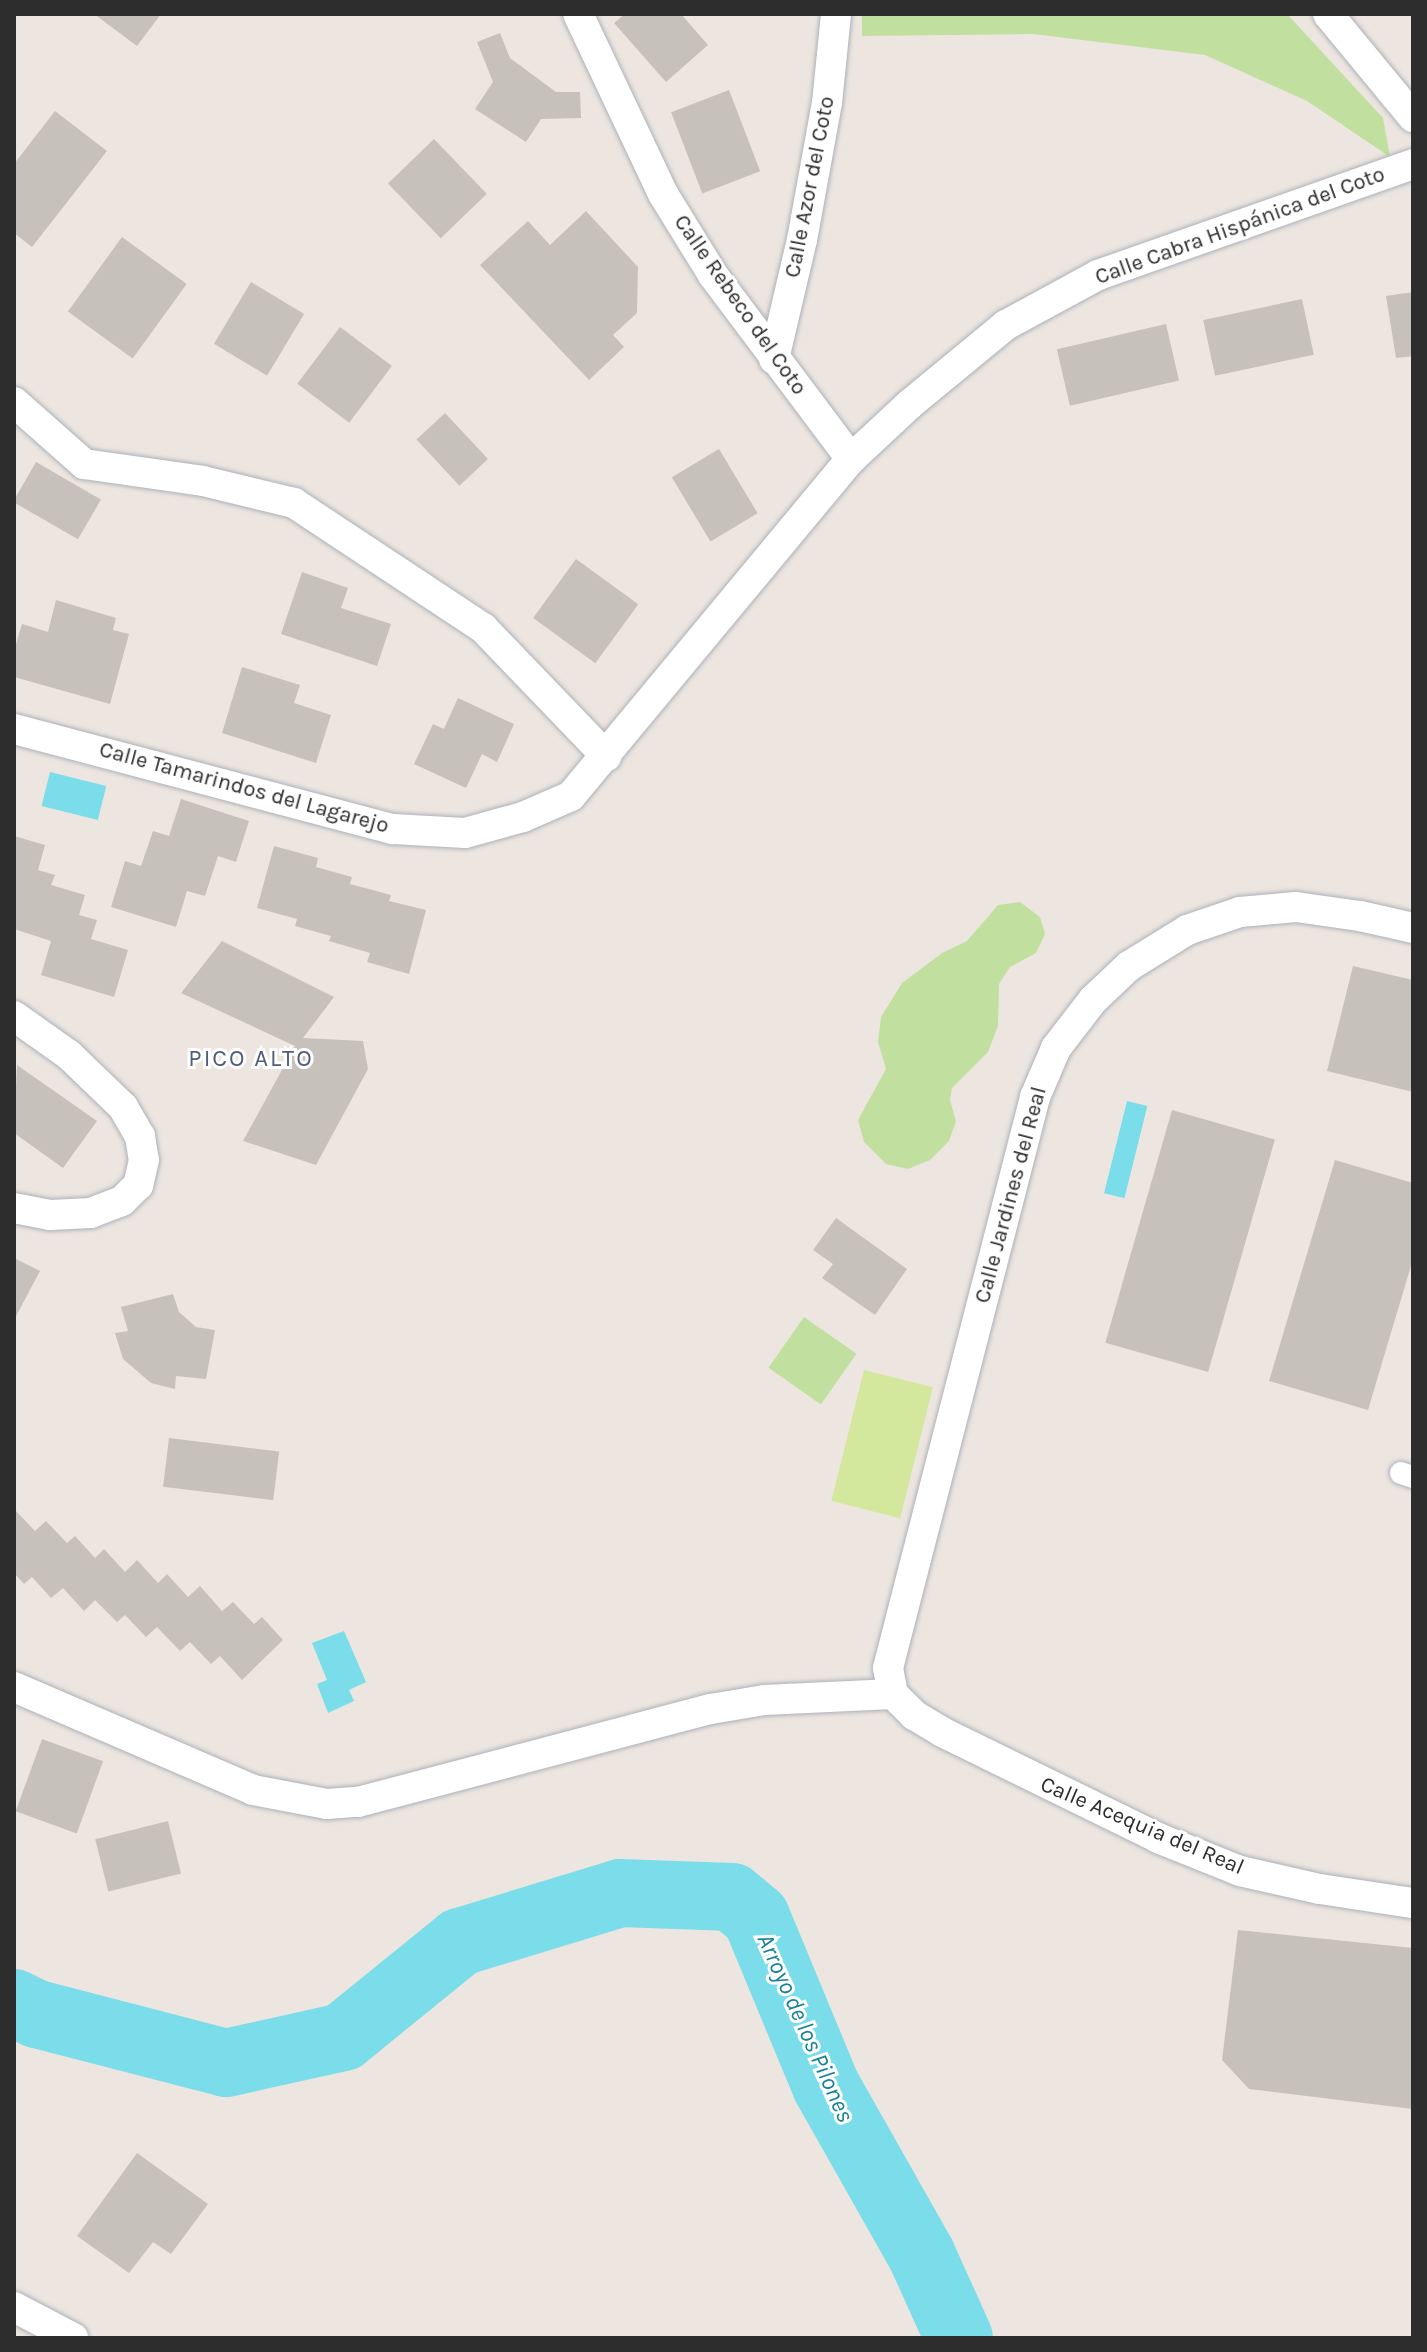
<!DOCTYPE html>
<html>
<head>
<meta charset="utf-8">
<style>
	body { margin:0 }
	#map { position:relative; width:1427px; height:2352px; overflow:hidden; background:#ede6e0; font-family:Karla,sans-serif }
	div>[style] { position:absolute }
	.green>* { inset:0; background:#c1e0a0; transform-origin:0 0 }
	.pitch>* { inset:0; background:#d3e79d; transform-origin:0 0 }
	.water>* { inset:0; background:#7adde9; transform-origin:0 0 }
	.river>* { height:68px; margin:-34px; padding:0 34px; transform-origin:34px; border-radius:34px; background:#7adde9 }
	.building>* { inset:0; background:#c6c1bb; transform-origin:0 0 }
	.roads { filter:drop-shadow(0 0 2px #adb1b8) drop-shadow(0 0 2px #adb1b8) }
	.pedestrian>* { height:22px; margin:-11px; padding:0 11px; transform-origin:11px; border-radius:11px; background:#fff }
	.minor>* { height:30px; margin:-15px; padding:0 15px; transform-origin:15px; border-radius:15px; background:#fff }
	span { translate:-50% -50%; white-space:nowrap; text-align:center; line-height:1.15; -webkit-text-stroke:6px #fff; paint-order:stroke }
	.street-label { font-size:22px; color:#2d2d2d }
	.neighbourhood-label { font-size:24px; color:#4f5e7c; letter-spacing:2px }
	.water-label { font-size:24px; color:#158199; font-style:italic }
	.frame { position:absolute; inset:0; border:16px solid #2d2d2d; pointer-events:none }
</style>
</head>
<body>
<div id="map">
	<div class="green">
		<i style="clip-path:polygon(862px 14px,1287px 14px,1383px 118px,1390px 157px,1307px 101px,1205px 55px,1033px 34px,862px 36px)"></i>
		<i style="clip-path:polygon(1020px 902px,1040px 917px,1045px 934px,1036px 953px,1010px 967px,999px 984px,998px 1026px,988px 1052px,952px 1088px,950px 1100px,956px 1121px,949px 1141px,930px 1160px,908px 1169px,886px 1164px,864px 1142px,858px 1120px,886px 1069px,878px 1042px,881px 1017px,902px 983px,942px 953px,967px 941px,998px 905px)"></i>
		<i style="left:804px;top:1317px;width:64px;height:62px;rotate:35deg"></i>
	</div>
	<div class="pitch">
		<i style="left:864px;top:1370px;width:71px;height:135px;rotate:14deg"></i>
	</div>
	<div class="water">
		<i style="left:50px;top:772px;width:58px;height:35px;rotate:14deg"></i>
		<i style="left:1127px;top:1101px;width:21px;height:95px;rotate:14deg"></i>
		<i style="clip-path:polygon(344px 1631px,366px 1682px,349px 1690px,354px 1701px,328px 1713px,317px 1684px,327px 1680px,312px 1643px)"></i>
	</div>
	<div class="river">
		<i style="left:14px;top:2003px;width:25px;rotate:26deg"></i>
		<i style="left:37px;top:2014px;width:195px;rotate:14.5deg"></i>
		<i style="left:226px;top:2063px;width:120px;rotate:-12.5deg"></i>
		<i style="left:343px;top:2037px;width:151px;rotate:-39.1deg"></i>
		<i style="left:460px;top:1942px;width:167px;rotate:-17deg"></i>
		<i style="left:620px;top:1893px;width:112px;rotate:2deg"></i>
		<i style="left:732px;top:1897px;width:31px;rotate:40deg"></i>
		<i style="left:756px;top:1917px;width:183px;rotate:67.5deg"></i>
		<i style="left:826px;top:2086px;width:195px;rotate:60.5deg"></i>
		<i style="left:922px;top:2256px;width:90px;rotate:65.7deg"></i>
	</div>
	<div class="building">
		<i style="clip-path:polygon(94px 14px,161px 14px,137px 46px)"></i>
		<i style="clip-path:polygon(625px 14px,681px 14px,708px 45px,666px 82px,614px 23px)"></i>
		<i style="clip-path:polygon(500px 33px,510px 58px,556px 92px,580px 92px,581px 118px,541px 119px,526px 142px,475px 109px,493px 82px,477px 42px)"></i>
		<i style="left:729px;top:90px;width:87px;height:62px;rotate:69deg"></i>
		<i style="clip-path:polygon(55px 111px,107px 151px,32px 247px,14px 233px,14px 164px)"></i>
		<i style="left:434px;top:139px;width:76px;height:64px;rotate:46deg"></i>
		<i style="clip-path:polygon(586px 211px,638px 267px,637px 313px,613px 335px,624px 347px,589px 380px,480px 265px,528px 221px,550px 245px)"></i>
		<i style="left:122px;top:237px;width:80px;height:92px;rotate:36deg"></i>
		<i style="left:251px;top:282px;width:62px;height:72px;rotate:31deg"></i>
		<i style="clip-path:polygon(1413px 292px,1413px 356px,1396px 358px,1386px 296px)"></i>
		<i style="left:1302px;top:299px;width:57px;height:101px;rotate:78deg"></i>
		<i style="left:1166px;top:324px;width:58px;height:112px;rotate:77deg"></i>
		<i style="left:340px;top:327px;width:65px;height:71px;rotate:37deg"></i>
		<i style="left:445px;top:413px;width:63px;height:39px;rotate:47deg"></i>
		<i style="left:719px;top:449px;width:75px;height:55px;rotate:59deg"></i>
		<i style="left:36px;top:462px;width:75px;height:46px;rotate:30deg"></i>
		<i style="left:576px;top:559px;width:77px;height:73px;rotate:36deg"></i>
		<i style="clip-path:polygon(302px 572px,348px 588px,341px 608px,391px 624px,377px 666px,281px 634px)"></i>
		<i style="clip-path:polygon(56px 600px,116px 618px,113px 630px,129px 634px,110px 704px,14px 677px,14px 651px,22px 624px,48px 632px)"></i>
		<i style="clip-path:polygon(242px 667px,300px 685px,294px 703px,331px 715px,316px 763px,222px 733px)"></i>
		<i style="clip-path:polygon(458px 698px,514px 724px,497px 762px,482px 754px,466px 788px,414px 764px,433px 724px,444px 729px)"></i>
		<i style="clip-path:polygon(181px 799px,249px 821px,236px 862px,218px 856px,205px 896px,187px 891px,176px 927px,111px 907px,125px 861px,141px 866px,153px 831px,169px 836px)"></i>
		<i style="clip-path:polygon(14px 836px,45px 845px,38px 870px,55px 875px,51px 885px,85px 895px,79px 915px,97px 920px,91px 939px,128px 950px,114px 997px,41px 975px,51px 941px,14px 929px)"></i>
		<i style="clip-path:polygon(274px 846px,318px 858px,316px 867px,352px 877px,350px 884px,391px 895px,389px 901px,426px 910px,409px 974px,367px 962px,370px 953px,329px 941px,331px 936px,295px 926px,297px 919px,257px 908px)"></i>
		<i style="clip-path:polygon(222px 941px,334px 997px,303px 1038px,363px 1041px,368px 1069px,316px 1165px,243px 1141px,295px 1046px,181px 993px)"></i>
		<i style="clip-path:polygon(1353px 966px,1413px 980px,1413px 1092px,1327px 1071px)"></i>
		<i style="clip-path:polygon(17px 1065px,97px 1121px,63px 1168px,14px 1133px)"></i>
		<i style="left:1172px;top:1110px;width:107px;height:242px;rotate:16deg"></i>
		<i style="clip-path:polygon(1335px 1160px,1413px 1183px,1413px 1259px,1368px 1410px,1269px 1381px)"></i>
		<i style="clip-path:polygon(836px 1218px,907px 1269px,875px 1315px,822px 1278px,833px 1264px,813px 1250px)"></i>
		<i style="clip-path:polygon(14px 1258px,40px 1271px,14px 1320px)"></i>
		<i style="clip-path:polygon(173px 1294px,179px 1312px,196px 1327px,215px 1330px,206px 1379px,176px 1376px,175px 1389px,151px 1383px,123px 1359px,115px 1333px,128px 1331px,121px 1307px)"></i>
		<i style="left:169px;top:1438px;width:111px;height:49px;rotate:7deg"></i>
		<i style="clip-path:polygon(14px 1509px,35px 1531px,46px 1521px,67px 1543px,75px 1536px,95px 1558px,104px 1549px,125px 1572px,137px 1560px,158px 1583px,167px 1574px,188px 1597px,200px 1586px,222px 1611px,233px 1602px,254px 1624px,262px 1617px,283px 1640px,242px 1680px,220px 1656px,211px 1664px,190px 1642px,180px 1651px,157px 1627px,146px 1637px,125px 1615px,117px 1622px,95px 1600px,84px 1611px,63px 1588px,51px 1598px,32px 1577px,24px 1584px,14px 1573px)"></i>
		<i style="left:42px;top:1739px;width:65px;height:77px;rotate:20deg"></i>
		<i style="left:168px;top:1821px;width:54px;height:75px;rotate:76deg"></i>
		<i style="clip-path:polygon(1238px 1930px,1413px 1948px,1413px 2109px,1249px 2089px,1222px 2060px)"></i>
		<i style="clip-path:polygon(137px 2153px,208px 2204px,171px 2254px,153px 2242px,129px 2273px,77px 2236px)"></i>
	</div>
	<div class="roads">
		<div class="pedestrian">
			<i style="left:1401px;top:1473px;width:13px;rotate:18deg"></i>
		</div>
		<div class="minor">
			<i style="left:578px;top:14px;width:199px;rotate:64.7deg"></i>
			<i style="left:663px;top:194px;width:95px;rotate:58.3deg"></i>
			<i style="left:713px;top:275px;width:230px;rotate:53.1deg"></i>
			<i style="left:1328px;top:14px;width:134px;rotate:50.5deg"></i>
			<i style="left:774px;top:359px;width:122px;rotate:-76.8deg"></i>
			<i style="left:802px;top:240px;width:139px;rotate:-79.7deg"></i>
			<i style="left:827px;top:103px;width:89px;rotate:-84.2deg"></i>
			<i style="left:14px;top:402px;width:94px;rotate:41.5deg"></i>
			<i style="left:84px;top:464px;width:120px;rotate:8.1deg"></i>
			<i style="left:203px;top:481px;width:94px;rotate:13.6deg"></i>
			<i style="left:294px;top:503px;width:227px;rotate:33.5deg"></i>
			<i style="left:483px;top:628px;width:178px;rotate:46.1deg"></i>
			<i style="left:14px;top:729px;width:392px;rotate:14.8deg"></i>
			<i style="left:393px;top:829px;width:72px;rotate:3.2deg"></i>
			<i style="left:465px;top:833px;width:60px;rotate:-15.4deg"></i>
			<i style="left:523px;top:817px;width:52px;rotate:-23.6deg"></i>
			<i style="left:571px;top:796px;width:438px;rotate:-50.3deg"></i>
			<i style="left:851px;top:459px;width:81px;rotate:-43deg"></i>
			<i style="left:910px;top:404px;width:124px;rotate:-39.5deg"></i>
			<i style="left:1006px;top:325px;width:105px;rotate:-28.5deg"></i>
			<i style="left:1098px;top:275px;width:334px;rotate:-19.4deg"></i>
			<i style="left:14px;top:1016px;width:67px;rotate:35.3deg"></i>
			<i style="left:69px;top:1055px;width:75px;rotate:43.9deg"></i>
			<i style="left:123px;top:1107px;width:34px;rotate:60deg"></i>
			<i style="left:140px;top:1136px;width:24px;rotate:81deg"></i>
			<i style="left:144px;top:1160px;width:26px;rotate:103deg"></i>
			<i style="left:138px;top:1185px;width:23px;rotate:135deg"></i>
			<i style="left:122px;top:1201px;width:33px;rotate:159deg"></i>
			<i style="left:91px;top:1213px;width:41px;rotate:177.2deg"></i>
			<i style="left:50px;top:1215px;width:37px;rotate:-169deg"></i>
			<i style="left:14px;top:1687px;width:260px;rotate:23.3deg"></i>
			<i style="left:253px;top:1790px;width:75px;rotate:10.7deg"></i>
			<i style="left:327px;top:1804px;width:31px;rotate:-4deg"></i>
			<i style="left:358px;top:1802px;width:365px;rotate:-14.8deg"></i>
			<i style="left:711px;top:1709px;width:54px;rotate:-9.6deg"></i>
			<i style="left:764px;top:1700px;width:129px;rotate:-2.7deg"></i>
			<i style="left:893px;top:1694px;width:26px;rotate:-101deg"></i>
			<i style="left:888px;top:1668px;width:590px;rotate:-75.56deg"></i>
			<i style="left:1035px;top:1097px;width:53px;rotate:-66.8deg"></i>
			<i style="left:1056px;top:1048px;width:61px;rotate:-52.4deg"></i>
			<i style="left:1093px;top:1000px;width:50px;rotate:-43.4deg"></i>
			<i style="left:1129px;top:966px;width:68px;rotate:-31.8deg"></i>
			<i style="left:1187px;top:930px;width:56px;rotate:-18.8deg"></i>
			<i style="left:1240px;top:912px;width:56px;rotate:-5.1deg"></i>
			<i style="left:1296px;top:907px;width:65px;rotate:8deg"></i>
			<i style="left:1360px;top:916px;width:54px;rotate:12.8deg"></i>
			<i style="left:893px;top:1694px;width:30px;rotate:45deg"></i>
			<i style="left:914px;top:1715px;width:33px;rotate:31deg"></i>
			<i style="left:942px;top:1732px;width:241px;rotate:26.1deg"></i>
			<i style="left:1158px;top:1838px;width:88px;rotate:21.9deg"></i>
			<i style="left:1240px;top:1871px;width:82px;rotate:12.7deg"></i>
			<i style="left:1320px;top:1889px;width:94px;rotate:8.6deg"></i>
			<i style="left:14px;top:2307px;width:67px;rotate:27.7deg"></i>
		</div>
	</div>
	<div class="street-label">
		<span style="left:810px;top:187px;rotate:-79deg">Calle Azor del Coto</span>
		<span style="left:1240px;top:226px;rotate:-20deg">Calle Cabra Hispánica del Coto</span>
		<span style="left:740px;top:305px;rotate:55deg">Calle Rebeco del Coto</span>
		<span style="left:244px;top:788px;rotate:15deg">Calle Tamarindos del Lagarejo</span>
		<span style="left:1011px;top:1195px;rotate:-75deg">Calle Jardines del Real</span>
		<span style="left:1142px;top:1826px;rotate:23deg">Calle Acequia del Real</span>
	</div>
	<div class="neighbourhood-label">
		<span style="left:251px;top:1059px">PICO ALTO</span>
	</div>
	<div class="water-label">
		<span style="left:805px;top:2028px;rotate:66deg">Arroyo de los Pilones</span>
	</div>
	<div class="frame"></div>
</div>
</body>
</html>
